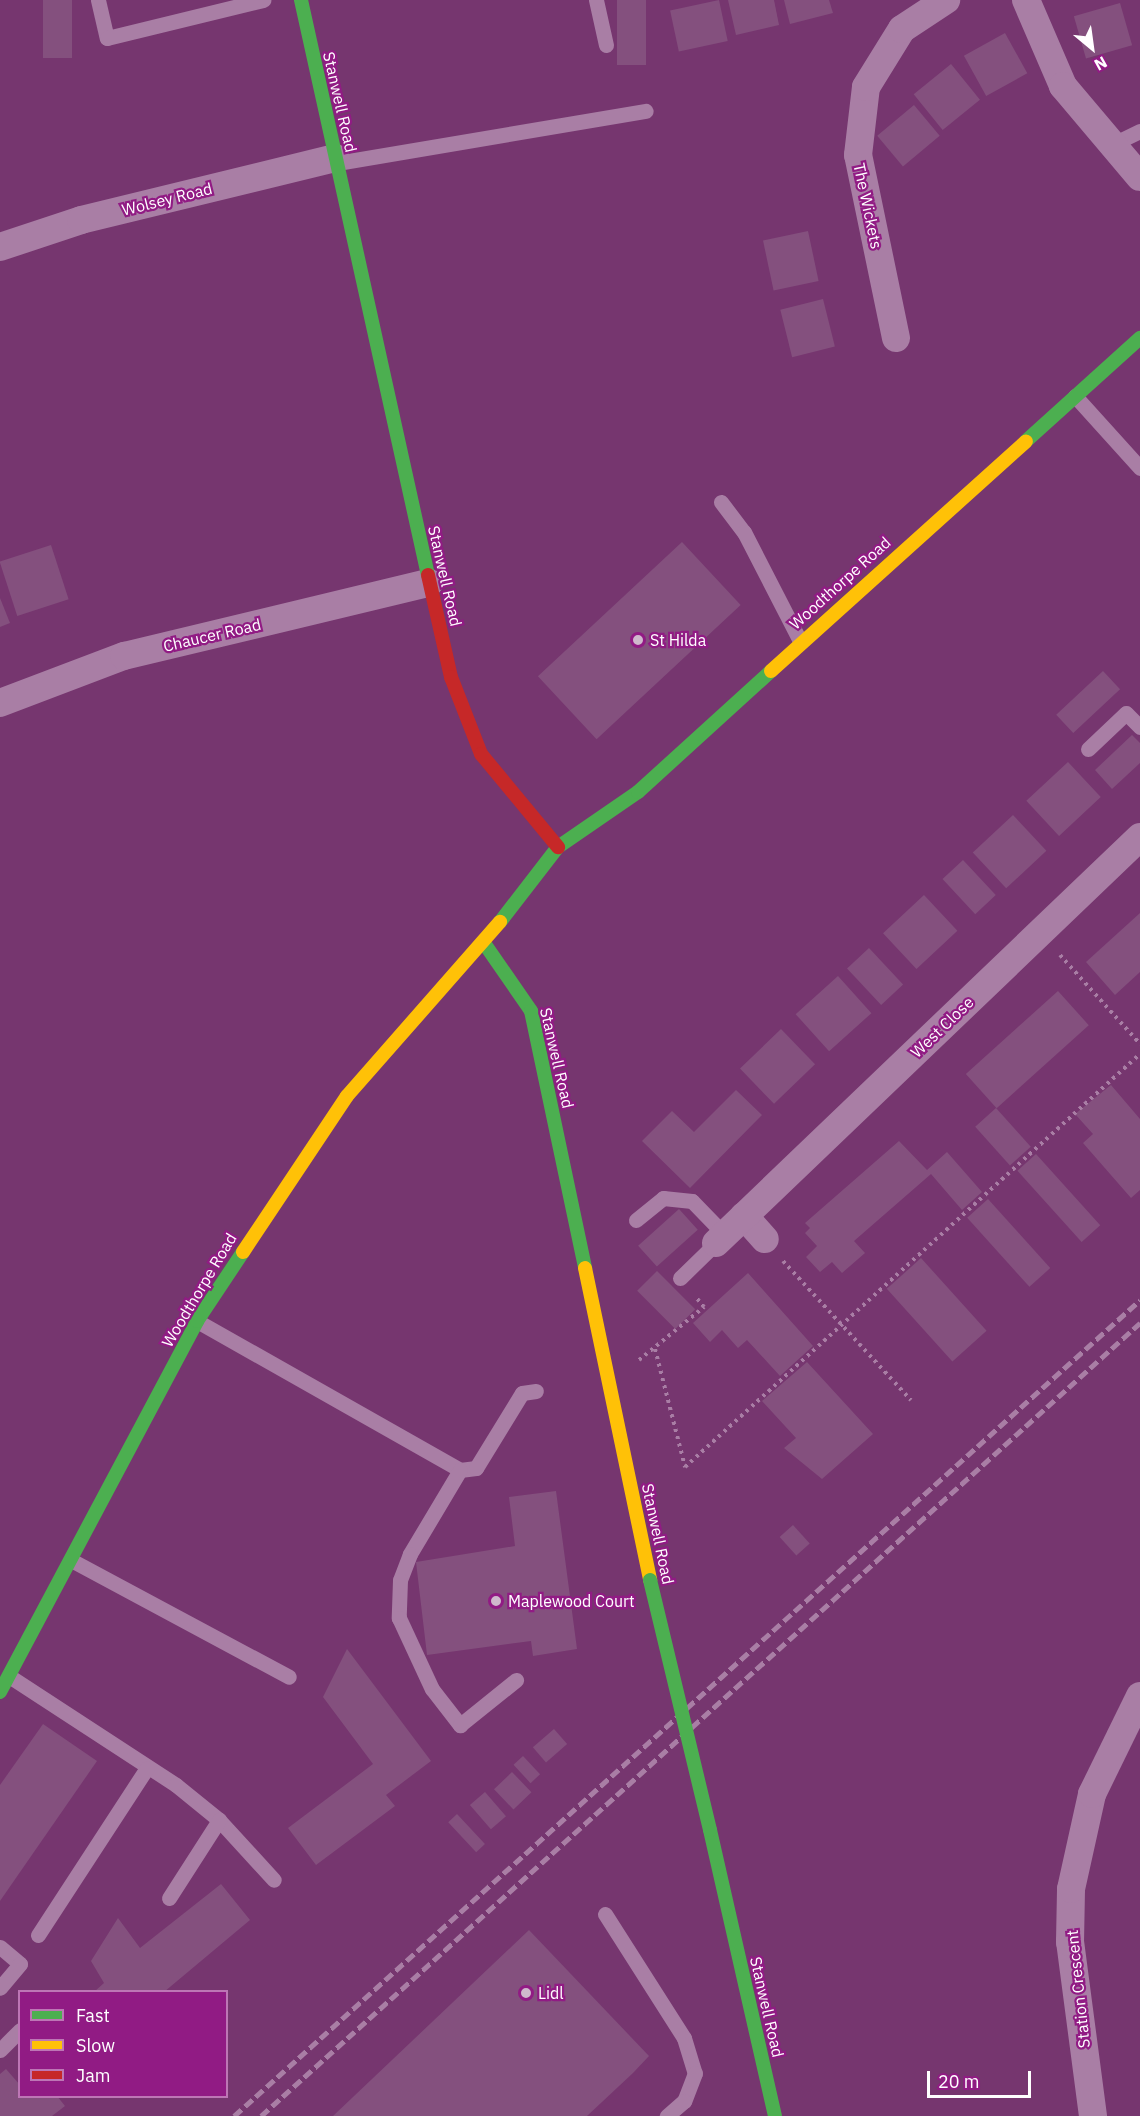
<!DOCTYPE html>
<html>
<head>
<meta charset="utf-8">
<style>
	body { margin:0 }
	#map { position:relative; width:1140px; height:2116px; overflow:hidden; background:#76366f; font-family:"IBM Plex Sans",sans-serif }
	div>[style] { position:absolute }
	.building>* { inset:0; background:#84507e; transform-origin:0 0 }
	.path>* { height:4px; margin-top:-2px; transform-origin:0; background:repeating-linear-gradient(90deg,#a97ea5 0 3px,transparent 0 7.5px) }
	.lane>* { height:15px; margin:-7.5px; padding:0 7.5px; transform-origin:7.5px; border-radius:7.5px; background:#a97ea5 }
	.street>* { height:28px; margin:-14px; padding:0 14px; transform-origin:14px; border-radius:14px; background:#a97ea5 }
	.fast>* { height:14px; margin:-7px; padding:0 7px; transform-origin:7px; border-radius:7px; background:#4caf50 }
	.slow>* { height:14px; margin:-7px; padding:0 7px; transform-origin:7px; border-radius:7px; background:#ffc107 }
	.jam>* { height:14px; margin:-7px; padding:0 7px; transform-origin:7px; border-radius:7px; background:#c62828 }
	.rail>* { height:4.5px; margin-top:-2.25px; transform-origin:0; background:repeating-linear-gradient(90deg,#a97ea5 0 10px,transparent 0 14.5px) }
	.fast-bridge>* { height:14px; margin:-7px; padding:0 7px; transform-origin:7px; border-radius:7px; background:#4caf50 }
	.dots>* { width:16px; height:16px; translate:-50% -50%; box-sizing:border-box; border:3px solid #911b84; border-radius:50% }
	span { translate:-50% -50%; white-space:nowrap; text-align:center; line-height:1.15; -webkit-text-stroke:4.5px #911b84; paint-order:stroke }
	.street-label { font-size:16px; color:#fff }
	.poi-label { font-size:16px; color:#fff }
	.left { translate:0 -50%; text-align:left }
	.legend { position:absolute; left:18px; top:1990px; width:210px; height:108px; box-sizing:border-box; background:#911b84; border:2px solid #bd76b5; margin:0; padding:8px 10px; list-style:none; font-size:18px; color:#fff }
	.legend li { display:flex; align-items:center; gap:12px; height:30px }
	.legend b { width:30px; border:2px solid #bd76b5 }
	.north { position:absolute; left:1062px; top:18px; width:60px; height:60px; -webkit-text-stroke:4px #911b84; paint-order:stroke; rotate:151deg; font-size:16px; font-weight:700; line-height:24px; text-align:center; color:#fff }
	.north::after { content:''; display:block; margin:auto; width:21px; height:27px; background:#fff; clip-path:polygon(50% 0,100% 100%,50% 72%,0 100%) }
	.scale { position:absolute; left:927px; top:2071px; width:104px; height:27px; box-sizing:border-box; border:3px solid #fff; border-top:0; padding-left:8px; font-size:18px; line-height:21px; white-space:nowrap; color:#fff; -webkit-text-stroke:4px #911b84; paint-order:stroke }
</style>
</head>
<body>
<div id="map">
	<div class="building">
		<i style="left:43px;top:0;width:29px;height:58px"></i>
		<i style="left:617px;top:0;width:29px;height:65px"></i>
		<i style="left:719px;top:0;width:42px;height:50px;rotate:78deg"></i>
		<i style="clip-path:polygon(728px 0,774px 0,779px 25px,736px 35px)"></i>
		<i style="clip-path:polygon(784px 0,829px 0,833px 13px,790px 24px)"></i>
		<i style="left:1120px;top:3px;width:44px;height:48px;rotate:74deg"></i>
		<i style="left:1005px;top:33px;width:46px;height:47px;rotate:61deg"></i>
		<i style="left:951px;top:64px;width:46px;height:48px;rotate:51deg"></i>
		<i style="left:914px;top:105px;width:40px;height:48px;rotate:50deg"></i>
		<i style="left:808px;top:231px;width:51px;height:46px;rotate:78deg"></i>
		<i style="left:823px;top:299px;width:49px;height:44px;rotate:76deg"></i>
		<i style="left:682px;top:542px;width:86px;height:197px;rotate:47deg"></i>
		<i style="left:51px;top:545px;width:57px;height:54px;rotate:72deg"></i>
		<i style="clip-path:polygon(0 598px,10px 623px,0 627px)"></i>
		<i style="left:1103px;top:671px;width:25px;height:64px;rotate:47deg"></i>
		<i style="clip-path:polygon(1132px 735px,1140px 743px,1140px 763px,1112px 789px,1095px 770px)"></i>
		<i style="left:1068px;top:762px;width:48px;height:57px;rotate:47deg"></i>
		<i style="left:1013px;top:815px;width:49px;height:55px;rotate:47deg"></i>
		<i style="left:963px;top:860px;width:48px;height:28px;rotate:47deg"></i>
		<i style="left:924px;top:895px;width:49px;height:56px;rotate:47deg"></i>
		<i style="clip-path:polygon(1140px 913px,1140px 972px,1115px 995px,1086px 962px)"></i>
		<i style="left:869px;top:948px;width:50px;height:30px;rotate:47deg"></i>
		<i style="left:838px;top:976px;width:50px;height:57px;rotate:48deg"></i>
		<i style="left:1058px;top:991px;width:46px;height:124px;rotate:48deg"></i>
		<i style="left:781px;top:1029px;width:49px;height:57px;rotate:46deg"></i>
		<i style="clip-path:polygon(1111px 1085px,1140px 1119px,1140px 1190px,1131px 1198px,1083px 1143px,1093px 1134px,1075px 1114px)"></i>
		<i style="clip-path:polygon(736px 1090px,762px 1115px,690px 1188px,642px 1141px,672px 1111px,694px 1132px)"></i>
		<i style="left:996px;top:1108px;width:52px;height:28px;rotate:48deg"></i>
		<i style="clip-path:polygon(899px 1141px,927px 1170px,947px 1152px,982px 1192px,962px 1210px,931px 1174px,854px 1241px,865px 1253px,842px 1273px,832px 1262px,820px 1272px,806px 1257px,817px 1246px,805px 1233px,810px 1228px,805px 1223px)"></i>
		<i style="left:1036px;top:1154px;width:96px;height:25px;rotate:48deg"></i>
		<i style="left:988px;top:1199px;width:93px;height:28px;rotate:48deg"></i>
		<i style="left:679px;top:1209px;width:28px;height:55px;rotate:48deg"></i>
		<i style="left:921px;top:1258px;width:98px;height:46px;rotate:48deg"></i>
		<i style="left:657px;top:1271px;width:54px;height:28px;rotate:45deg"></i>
		<i style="clip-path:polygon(748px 1273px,813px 1346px,780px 1376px,747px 1340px,738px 1348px,722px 1330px,710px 1342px,693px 1323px)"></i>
		<i style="clip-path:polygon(807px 1362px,873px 1434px,822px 1479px,784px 1448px,796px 1438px,762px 1401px)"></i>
		<i style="clip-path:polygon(556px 1491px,577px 1649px,533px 1656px,531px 1641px,427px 1655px,416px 1562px,515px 1546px,509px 1497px)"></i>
		<i style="left:793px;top:1525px;width:25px;height:18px;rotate:48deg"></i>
		<i style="clip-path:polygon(347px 1649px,431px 1761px,386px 1795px,395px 1806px,316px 1865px,288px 1828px,373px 1764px,323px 1697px)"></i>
		<i style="clip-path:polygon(43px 1724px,97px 1761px,0 1901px,0 1785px)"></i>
		<i style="left:554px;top:1729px;width:20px;height:28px;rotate:49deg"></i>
		<i style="left:523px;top:1756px;width:25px;height:13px;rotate:47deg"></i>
		<i style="left:512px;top:1772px;width:28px;height:25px;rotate:46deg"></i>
		<i style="left:485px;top:1792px;width:32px;height:20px;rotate:49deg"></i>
		<i style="left:457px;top:1814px;width:41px;height:12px;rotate:47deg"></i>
		<i style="clip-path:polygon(221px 1884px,250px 1920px,164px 1992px,94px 1992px,104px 1983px,91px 1961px,118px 1918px,140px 1948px)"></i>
		<i style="clip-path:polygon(529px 1930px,649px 2056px,633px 2073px,587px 2116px,333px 2116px)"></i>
		<i style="clip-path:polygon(6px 2069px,20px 2085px,20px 2096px,57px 2096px,65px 2106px,52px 2116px,0 2116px,0 2074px)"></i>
	</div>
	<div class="path">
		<i style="left:1060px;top:955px;width:120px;rotate:48deg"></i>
		<i style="left:783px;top:1261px;width:189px;rotate:47.4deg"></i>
		<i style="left:655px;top:1349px;width:122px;rotate:75.7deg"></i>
		<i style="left:685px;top:1467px;width:614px;rotate:-42.23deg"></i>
		<i style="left:639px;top:1360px;width:84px;rotate:-39.2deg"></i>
		<i style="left:704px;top:1307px;width:13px;rotate:-129deg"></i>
	</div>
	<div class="lane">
		<i style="left:98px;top:0;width:39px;rotate:77deg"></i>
		<i style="left:107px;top:38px;width:161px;rotate:-13.7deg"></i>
		<i style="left:596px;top:0;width:46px;rotate:77.5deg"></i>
		<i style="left:1111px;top:145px;width:32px;rotate:-26deg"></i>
		<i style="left:337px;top:163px;width:313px;rotate:-9.6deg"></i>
		<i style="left:1075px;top:396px;width:97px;rotate:47.9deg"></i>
		<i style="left:721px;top:502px;width:38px;rotate:53deg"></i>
		<i style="left:744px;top:532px;width:123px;rotate:62.8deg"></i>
		<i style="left:1088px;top:749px;width:52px;rotate:-43.5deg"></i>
		<i style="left:1126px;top:713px;width:20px;rotate:45deg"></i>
		<i style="left:636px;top:1220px;width:35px;rotate:-39deg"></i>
		<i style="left:663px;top:1198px;width:29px;rotate:6deg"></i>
		<i style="left:692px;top:1201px;width:47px;rotate:45.9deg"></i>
		<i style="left:680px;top:1278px;width:50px;rotate:-44.2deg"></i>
		<i style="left:197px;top:1321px;width:302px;rotate:29.5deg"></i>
		<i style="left:460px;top:1470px;width:16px;rotate:-7deg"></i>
		<i style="left:476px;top:1468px;width:88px;rotate:-58.5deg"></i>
		<i style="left:522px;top:1393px;width:14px;rotate:-8deg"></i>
		<i style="left:460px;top:1470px;width:98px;rotate:120.8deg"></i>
		<i style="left:410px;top:1554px;width:28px;rotate:111deg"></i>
		<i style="left:400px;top:1580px;width:38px;rotate:92deg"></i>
		<i style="left:399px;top:1618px;width:78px;rotate:65.1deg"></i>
		<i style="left:432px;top:1689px;width:46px;rotate:52.1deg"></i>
		<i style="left:460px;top:1725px;width:72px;rotate:-38.8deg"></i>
		<i style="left:71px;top:1560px;width:247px;rotate:28.2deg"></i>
		<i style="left:9px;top:1676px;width:199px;rotate:33.1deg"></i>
		<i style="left:176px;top:1785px;width:55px;rotate:39.1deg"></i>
		<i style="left:219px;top:1820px;width:81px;rotate:47.5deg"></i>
		<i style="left:169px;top:1898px;width:93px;rotate:-57.3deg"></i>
		<i style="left:605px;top:1914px;width:147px;rotate:57.5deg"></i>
		<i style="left:684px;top:2038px;width:37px;rotate:73deg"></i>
		<i style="left:695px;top:2073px;width:30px;rotate:111deg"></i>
		<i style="left:684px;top:2101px;width:23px;rotate:139deg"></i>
		<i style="left:38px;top:1935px;width:199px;rotate:-56.9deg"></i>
		<i style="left:0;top:1947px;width:26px;rotate:40deg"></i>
		<i style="left:20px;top:1964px;width:31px;rotate:130deg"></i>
		<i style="left:0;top:2050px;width:28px;rotate:-45deg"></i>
	</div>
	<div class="street">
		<i style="left:1026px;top:0;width:94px;rotate:66.7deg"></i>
		<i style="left:1063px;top:86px;width:119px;rotate:49.8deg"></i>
		<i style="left:0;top:247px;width:85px;rotate:-18.4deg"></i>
		<i style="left:81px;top:220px;width:262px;rotate:-13.7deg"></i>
		<i style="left:896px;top:338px;width:187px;rotate:-101.7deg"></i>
		<i style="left:858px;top:155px;width:68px;rotate:-83.3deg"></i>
		<i style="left:866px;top:87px;width:68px;rotate:-58.2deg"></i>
		<i style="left:902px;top:29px;width:53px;rotate:-33.4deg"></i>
		<i style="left:0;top:703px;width:133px;rotate:-20.8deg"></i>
		<i style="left:124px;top:656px;width:314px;rotate:-13.5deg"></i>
		<i style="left:744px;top:1216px;width:31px;rotate:48deg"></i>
		<i style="left:716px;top:1243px;width:587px;rotate:-43.76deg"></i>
		<i style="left:1093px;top:2116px;width:176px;rotate:-97.5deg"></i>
		<i style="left:1070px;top:1942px;width:53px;rotate:-88.9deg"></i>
		<i style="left:1071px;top:1889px;width:97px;rotate:-77.5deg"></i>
		<i style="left:1092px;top:1794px;width:109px;rotate:-63.9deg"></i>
	</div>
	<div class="fast">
		<i style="left:301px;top:0;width:589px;rotate:77.55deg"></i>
		<i style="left:1026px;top:441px;width:154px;rotate:-42.1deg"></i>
		<i style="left:500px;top:922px;width:95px;rotate:-52.3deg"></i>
		<i style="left:558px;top:847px;width:97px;rotate:-34.5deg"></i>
		<i style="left:638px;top:792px;width:180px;rotate:-42.3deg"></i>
		<i style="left:484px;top:943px;width:83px;rotate:55.3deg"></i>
		<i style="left:531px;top:1011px;width:263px;rotate:78.1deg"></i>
		<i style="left:0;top:1692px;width:420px;rotate:-62deg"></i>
		<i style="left:197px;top:1321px;width:83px;rotate:-56.3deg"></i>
		<i style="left:710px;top:1830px;width:293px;rotate:77.2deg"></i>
	</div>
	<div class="slow">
		<i style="left:771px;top:671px;width:343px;rotate:-42deg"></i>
		<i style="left:243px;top:1252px;width:187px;rotate:-56.3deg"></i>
		<i style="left:347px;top:1096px;width:232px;rotate:-48.7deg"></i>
		<i style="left:585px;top:1268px;width:319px;rotate:78.2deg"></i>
	</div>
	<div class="jam">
		<i style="left:428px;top:575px;width:105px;rotate:77.3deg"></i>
		<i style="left:451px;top:677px;width:83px;rotate:68.7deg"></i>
		<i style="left:481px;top:754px;width:121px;rotate:50.4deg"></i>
	</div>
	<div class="rail">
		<i style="left:234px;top:2116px;width:1219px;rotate:-42.01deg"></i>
		<i style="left:261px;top:2116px;width:1184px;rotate:-42.06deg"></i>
	</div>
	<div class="fast-bridge">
		<i style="left:650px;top:1580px;width:257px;rotate:76.5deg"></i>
	</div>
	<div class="dots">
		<i style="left:638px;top:640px;background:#cfb9cd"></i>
		<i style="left:496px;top:1601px;background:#cfb9cd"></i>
		<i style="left:526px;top:1993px;background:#cfb9cd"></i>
	</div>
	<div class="street-label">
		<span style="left:340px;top:102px;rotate:77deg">Stanwell Road</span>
		<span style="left:167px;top:199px;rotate:-14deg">Wolsey Road</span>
		<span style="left:868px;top:206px;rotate:78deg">The Wickets</span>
		<span style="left:445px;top:576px;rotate:77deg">Stanwell Road</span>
		<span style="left:840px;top:583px;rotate:-42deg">Woodthorpe Road</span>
		<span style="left:212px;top:635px;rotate:-13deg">Chaucer Road</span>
		<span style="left:942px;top:1027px;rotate:-44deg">West Close</span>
		<span style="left:557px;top:1058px;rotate:77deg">Stanwell Road</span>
		<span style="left:199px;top:1290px;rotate:-59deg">Woodthorpe Road</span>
		<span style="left:658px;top:1534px;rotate:78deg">Stanwell Road</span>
		<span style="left:1078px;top:1989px;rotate:-96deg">Station Crescent</span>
		<span style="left:767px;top:2007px;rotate:77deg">Stanwell Road</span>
	</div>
	<div class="poi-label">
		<span class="left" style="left:650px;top:640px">St Hilda</span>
		<span class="left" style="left:508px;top:1601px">Maplewood Court</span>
		<span class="left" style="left:538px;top:1993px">Lidl</span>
	</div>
	<ul class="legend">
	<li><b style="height:8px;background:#4caf50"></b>Fast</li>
	<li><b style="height:8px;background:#ffc107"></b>Slow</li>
	<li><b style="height:8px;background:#c62828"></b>Jam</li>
	</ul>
	<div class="north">N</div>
	<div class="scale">20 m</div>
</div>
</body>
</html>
